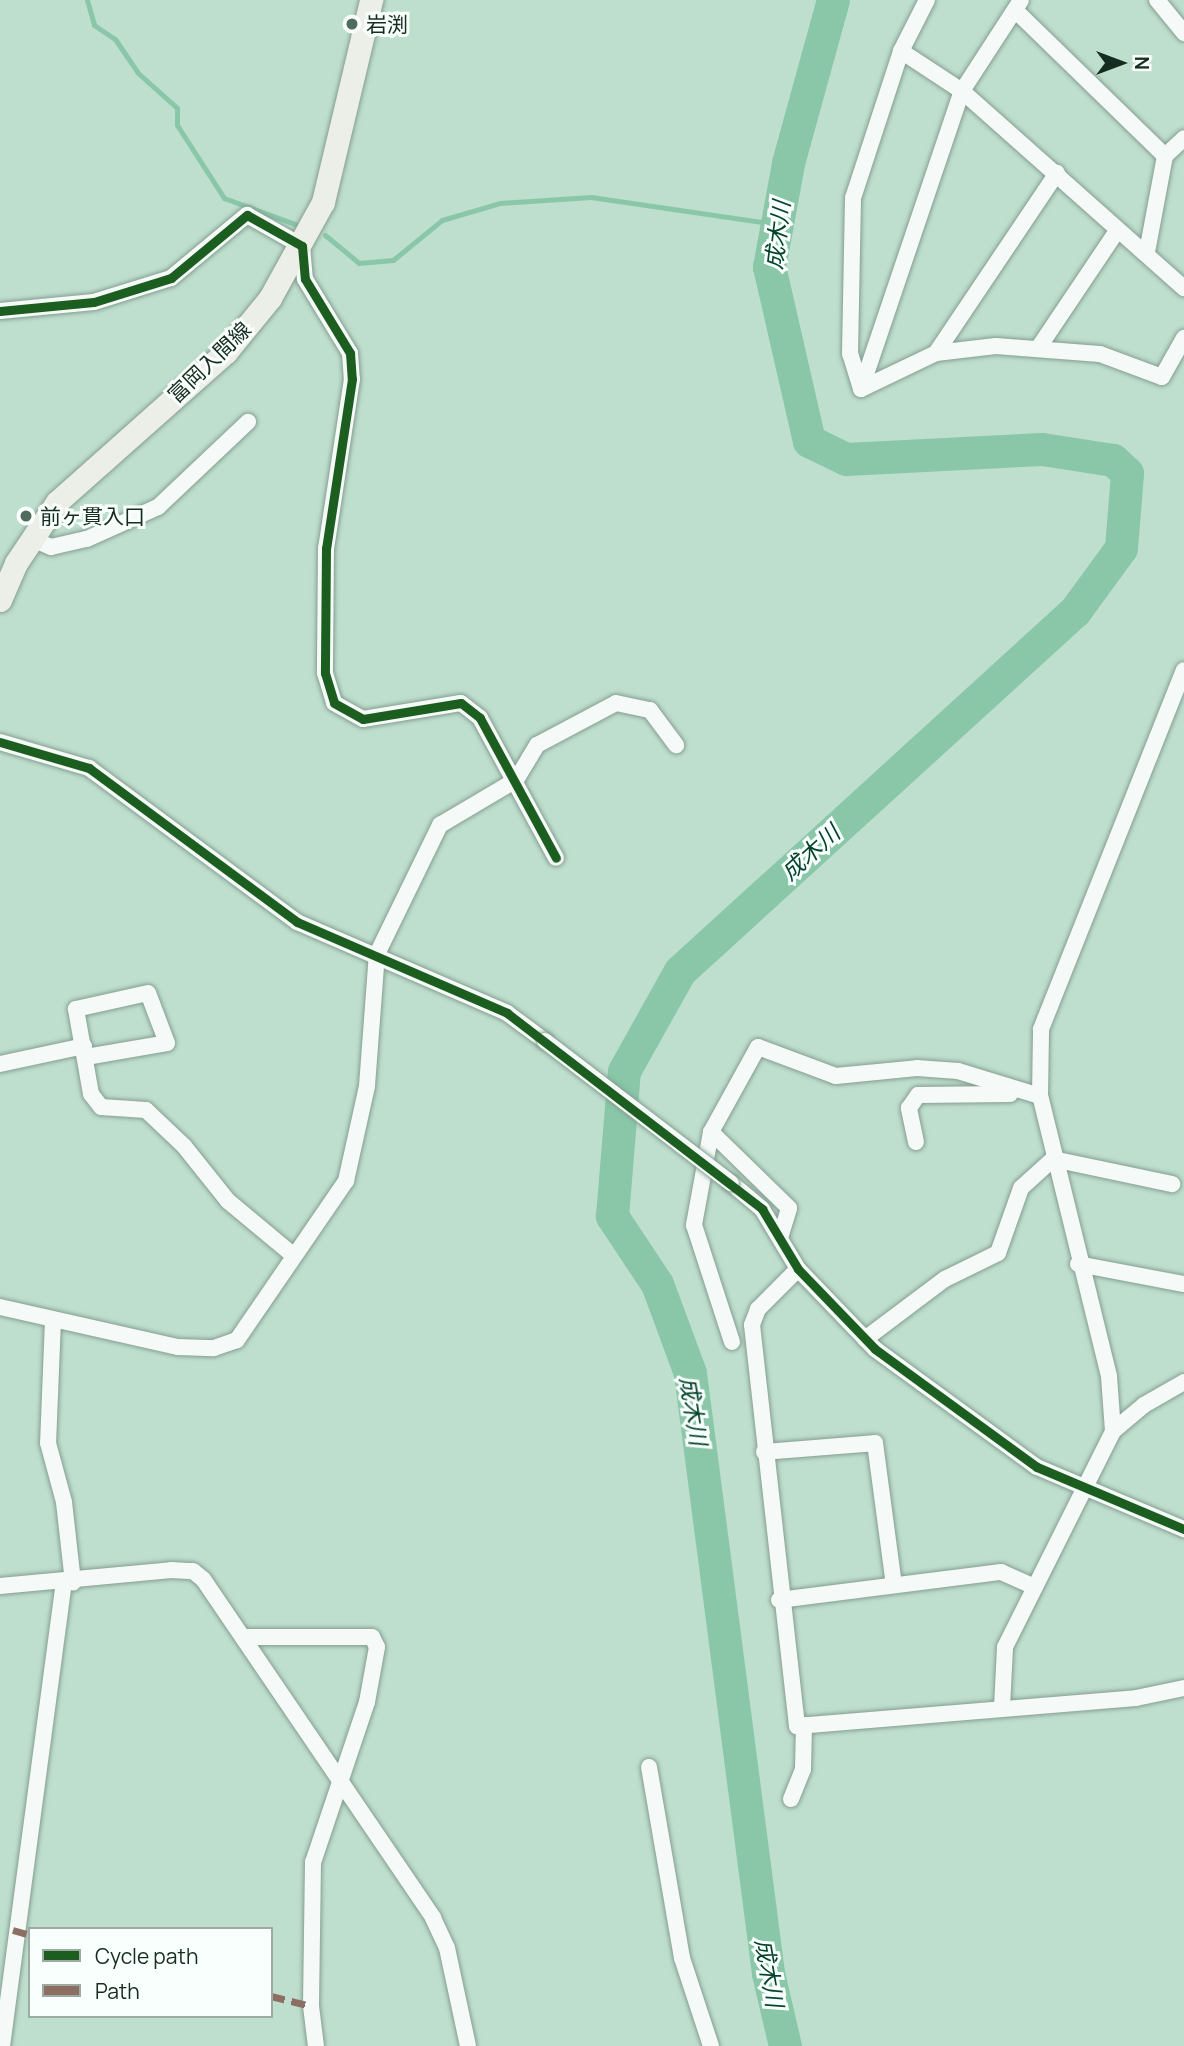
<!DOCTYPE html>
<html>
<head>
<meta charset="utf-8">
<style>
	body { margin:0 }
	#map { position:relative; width:1184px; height:2046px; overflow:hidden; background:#bfdfce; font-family:Manrope,"Noto Sans JP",sans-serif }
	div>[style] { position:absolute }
	.stream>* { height:5px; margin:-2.5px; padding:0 2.5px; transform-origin:2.5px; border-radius:2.5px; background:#89c7a8 }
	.river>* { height:33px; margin:-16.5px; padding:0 16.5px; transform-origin:16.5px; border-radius:16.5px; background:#89c7a8 }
	.roads { filter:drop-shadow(0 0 2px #859e91) drop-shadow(0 0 2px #859e91) }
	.street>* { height:16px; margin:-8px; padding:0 8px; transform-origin:8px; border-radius:8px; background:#f5faf8 }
	.secondary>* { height:23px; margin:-11.5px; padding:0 11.5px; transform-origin:11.5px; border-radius:11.5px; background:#ecefe7 }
	.bridges { filter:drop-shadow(0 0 2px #859e91) drop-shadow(0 0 2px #859e91) }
	.street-bridge>* { height:16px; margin:-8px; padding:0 8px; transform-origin:8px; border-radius:8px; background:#f5faf8 }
	.quiet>* { height:7px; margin-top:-3.5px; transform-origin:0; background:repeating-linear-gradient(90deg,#8d6e63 0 14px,transparent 0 21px) }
	.cycleway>* { height:9px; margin:-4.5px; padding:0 4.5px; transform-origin:4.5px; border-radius:4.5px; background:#1b5e20 }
	.dots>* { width:19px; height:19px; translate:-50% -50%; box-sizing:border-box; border:4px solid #f9fffc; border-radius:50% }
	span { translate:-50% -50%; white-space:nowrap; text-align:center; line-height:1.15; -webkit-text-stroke:6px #f9fffc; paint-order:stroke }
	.poi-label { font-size:21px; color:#152c20 }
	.left { translate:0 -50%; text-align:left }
	.street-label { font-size:21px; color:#152c20 }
	.water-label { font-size:23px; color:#04442c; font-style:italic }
	.legend { position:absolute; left:28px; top:1927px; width:245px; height:91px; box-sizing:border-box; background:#f9fffc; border:2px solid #9eaba4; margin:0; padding:9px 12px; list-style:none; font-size:21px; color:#152c20 }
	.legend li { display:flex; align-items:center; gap:14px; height:35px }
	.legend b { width:35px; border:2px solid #9eaba4 }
	.north { position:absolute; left:1086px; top:28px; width:70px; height:70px; -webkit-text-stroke:5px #f9fffc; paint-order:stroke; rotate:90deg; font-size:19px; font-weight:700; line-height:28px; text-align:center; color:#152c20 }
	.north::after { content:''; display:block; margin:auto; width:24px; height:32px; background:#152c20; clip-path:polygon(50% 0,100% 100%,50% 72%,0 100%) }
</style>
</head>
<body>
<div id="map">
	<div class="stream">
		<i style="left:87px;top:0;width:26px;rotate:74deg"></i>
		<i style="left:94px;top:25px;width:25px;rotate:34deg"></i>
		<i style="left:115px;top:39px;width:41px;rotate:55.9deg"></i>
		<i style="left:138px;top:73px;width:52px;rotate:41.9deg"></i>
		<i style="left:177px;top:108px;width:17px;rotate:90deg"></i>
		<i style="left:177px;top:125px;width:87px;rotate:57.2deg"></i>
		<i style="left:224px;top:198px;width:76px;rotate:20.1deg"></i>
		<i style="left:325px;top:235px;width:44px;rotate:39.5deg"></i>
		<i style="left:359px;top:263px;width:34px;rotate:-5deg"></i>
		<i style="left:393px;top:260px;width:63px;rotate:-39.2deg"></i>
		<i style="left:442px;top:220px;width:60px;rotate:-16.3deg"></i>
		<i style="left:500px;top:203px;width:91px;rotate:-3.8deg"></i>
		<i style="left:591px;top:197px;width:188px;rotate:8.3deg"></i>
	</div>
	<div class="river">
		<i style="left:785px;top:2046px;width:75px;rotate:-103.1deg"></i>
		<i style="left:768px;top:1973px;width:605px;rotate:-97.41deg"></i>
		<i style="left:690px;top:1373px;width:95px;rotate:-110.3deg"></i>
		<i style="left:657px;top:1284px;width:82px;rotate:-123.5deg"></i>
		<i style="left:612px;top:1216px;width:145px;rotate:-85.3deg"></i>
		<i style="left:624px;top:1071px;width:115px;rotate:-60.8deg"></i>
		<i style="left:680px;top:971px;width:534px;rotate:-42.35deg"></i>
		<i style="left:1075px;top:611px;width:78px;rotate:-53.9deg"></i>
		<i style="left:1121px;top:548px;width:75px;rotate:-85.4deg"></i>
		<i style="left:1127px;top:473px;width:19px;rotate:-137deg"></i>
		<i style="left:1113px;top:460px;width:72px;rotate:-171.2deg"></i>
		<i style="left:1042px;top:449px;width:196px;rotate:177.1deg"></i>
		<i style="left:846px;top:459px;width:41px;rotate:-154.1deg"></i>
		<i style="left:809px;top:441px;width:179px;rotate:-102.9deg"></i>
		<i style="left:769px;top:267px;width:106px;rotate:-79.6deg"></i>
		<i style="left:788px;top:163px;width:169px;rotate:-74.6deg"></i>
	</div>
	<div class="roads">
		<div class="street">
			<i style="left:1157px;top:0;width:43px;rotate:50.7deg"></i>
			<i style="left:1015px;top:10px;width:209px;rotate:44.2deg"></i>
			<i style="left:901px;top:51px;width:73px;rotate:33.3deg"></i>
			<i style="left:962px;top:91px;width:297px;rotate:41.6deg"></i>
			<i style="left:1147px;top:252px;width:98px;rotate:-79.4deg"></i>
			<i style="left:1165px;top:156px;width:26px;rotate:-43deg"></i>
			<i style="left:0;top:311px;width:94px;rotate:-5.5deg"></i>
			<i style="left:94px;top:302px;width:81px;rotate:-17.3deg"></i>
			<i style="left:171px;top:278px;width:99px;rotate:-39.7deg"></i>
			<i style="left:247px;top:215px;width:63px;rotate:29.4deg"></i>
			<i style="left:302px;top:246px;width:33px;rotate:85deg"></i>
			<i style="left:305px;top:279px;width:87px;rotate:58.7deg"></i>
			<i style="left:350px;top:353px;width:26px;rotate:86deg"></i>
			<i style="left:352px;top:379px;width:171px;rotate:98.7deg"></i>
			<i style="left:326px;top:548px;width:125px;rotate:90.5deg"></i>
			<i style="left:325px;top:673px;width:31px;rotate:73deg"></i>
			<i style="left:334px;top:703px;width:33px;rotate:29deg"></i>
			<i style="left:363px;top:719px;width:99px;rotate:-9.3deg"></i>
			<i style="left:461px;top:703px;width:24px;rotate:38deg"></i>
			<i style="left:480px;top:718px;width:159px;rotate:61.5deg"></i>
			<i style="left:1039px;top:347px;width:140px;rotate:-56.1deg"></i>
			<i style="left:936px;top:353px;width:217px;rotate:-56.1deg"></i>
			<i style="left:861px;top:389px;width:315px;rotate:-71.3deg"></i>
			<i style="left:962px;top:91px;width:108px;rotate:-57deg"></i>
			<i style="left:861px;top:389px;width:37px;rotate:-107deg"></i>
			<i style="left:850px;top:354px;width:156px;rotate:-88.9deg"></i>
			<i style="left:853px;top:198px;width:155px;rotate:-71.9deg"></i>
			<i style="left:901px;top:51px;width:57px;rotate:-63deg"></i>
			<i style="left:861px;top:389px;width:83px;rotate:-25.6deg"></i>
			<i style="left:936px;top:353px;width:60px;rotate:-6.7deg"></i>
			<i style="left:996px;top:346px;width:104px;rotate:4.4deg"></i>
			<i style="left:1100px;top:354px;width:66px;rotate:20.4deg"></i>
			<i style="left:1162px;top:377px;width:45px;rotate:-60.6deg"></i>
			<i style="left:32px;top:539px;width:21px;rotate:23deg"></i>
			<i style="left:51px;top:547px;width:37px;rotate:-13deg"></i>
			<i style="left:87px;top:539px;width:78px;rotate:-24.3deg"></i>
			<i style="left:158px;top:507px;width:124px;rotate:-43.4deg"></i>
			<i style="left:0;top:742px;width:93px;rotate:16.3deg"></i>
			<i style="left:89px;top:768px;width:259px;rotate:36.5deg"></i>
			<i style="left:297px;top:922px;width:229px;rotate:23.4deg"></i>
			<i style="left:507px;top:1013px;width:47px;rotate:36.4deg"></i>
			<i style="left:86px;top:1057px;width:82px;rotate:-9.8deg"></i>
			<i style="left:167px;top:1043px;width:53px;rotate:-110.8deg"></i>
			<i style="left:148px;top:993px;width:74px;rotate:167.5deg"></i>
			<i style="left:76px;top:1009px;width:86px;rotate:80deg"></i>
			<i style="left:91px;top:1094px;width:16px;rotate:52deg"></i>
			<i style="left:101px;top:1107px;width:45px;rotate:3.8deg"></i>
			<i style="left:146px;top:1110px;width:52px;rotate:43.5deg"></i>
			<i style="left:184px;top:1146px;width:70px;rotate:51.3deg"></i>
			<i style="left:228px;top:1201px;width:85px;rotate:39.7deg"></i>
			<i style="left:0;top:1064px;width:86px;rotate:-12.1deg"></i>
			<i style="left:711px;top:1132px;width:95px;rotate:100.4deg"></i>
			<i style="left:694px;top:1225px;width:123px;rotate:72deg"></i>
			<i style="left:916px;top:1142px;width:35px;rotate:-102deg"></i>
			<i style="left:909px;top:1108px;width:16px;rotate:-55deg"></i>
			<i style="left:918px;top:1095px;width:92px;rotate:-0.6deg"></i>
			<i style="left:731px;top:1183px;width:40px;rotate:40deg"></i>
			<i style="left:762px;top:1209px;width:70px;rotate:59deg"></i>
			<i style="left:798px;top:1269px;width:111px;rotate:46.1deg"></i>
			<i style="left:875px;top:1349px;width:200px;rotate:36.1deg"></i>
			<i style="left:1037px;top:1467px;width:160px;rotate:22.9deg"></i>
			<i style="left:780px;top:1238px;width:31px;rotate:-73deg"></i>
			<i style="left:789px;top:1208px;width:109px;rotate:-135.7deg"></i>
			<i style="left:711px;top:1132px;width:97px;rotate:-61.1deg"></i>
			<i style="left:758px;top:1047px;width:83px;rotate:20.4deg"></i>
			<i style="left:836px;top:1076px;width:81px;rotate:-5.6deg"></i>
			<i style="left:917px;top:1068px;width:41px;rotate:4.2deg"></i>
			<i style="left:958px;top:1071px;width:86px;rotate:17deg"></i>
			<i style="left:1078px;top:1264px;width:108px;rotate:10.7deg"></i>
			<i style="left:798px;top:1269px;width:57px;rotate:135deg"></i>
			<i style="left:758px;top:1309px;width:17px;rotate:111deg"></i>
			<i style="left:752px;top:1325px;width:404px;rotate:83.6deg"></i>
			<i style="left:797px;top:1726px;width:340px;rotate:-4.7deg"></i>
			<i style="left:1136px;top:1698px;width:49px;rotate:-11.8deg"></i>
			<i style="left:0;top:1307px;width:182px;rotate:12.7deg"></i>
			<i style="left:178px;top:1347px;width:36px;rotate:2deg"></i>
			<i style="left:214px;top:1348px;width:24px;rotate:-19deg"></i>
			<i style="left:237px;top:1340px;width:193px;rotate:-55.6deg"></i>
			<i style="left:346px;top:1181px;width:97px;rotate:-77.5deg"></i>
			<i style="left:367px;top:1086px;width:132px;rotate:-85.7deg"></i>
			<i style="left:377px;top:954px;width:144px;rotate:-64deg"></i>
			<i style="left:440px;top:825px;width:88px;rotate:-30.6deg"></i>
			<i style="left:516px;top:780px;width:41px;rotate:-59deg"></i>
			<i style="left:537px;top:745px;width:89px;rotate:-28deg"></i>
			<i style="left:616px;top:703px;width:35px;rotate:12deg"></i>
			<i style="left:650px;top:710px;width:44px;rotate:53.4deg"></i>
			<i style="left:53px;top:1320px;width:123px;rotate:92.3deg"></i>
			<i style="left:48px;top:1443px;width:61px;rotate:74.8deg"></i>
			<i style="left:64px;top:1502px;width:81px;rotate:83.6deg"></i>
			<i style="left:865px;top:1339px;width:100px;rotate:-36.9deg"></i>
			<i style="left:945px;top:1279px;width:59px;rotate:-26.1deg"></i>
			<i style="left:998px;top:1253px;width:69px;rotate:-70.5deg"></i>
			<i style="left:1021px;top:1188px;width:43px;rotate:-42.2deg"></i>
			<i style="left:1053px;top:1159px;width:122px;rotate:11.9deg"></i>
			<i style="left:1113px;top:1431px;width:40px;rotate:-40deg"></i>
			<i style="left:1144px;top:1405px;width:46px;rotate:-29.9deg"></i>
			<i style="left:764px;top:1452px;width:111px;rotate:-4.6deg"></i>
			<i style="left:875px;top:1443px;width:143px;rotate:82.4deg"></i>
			<i style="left:0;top:1586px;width:172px;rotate:-5.3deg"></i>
			<i style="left:171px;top:1570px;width:22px;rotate:3deg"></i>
			<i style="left:193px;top:1571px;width:13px;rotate:39deg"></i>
			<i style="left:203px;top:1579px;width:410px;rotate:55.8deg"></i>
			<i style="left:433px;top:1918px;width:33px;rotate:65deg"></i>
			<i style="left:447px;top:1948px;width:100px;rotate:77.9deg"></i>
			<i style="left:779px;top:1600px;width:224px;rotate:-7.2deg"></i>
			<i style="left:1001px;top:1572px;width:37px;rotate:24deg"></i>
			<i style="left:246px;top:1637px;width:126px"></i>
			<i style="left:372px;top:1637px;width:11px;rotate:63deg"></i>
			<i style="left:377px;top:1647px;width:56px;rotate:100.3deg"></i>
			<i style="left:367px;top:1702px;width:169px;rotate:108.6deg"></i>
			<i style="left:313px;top:1862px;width:144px;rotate:90.8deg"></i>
			<i style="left:311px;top:2006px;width:40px;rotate:82.9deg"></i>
			<i style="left:1002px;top:1707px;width:60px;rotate:-87.1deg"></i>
			<i style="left:1005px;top:1647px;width:241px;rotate:-63.4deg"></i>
			<i style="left:1113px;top:1431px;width:55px;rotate:-94.2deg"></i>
			<i style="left:1109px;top:1376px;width:288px;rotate:-103.8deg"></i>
			<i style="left:1040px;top:1096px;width:67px;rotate:-89.1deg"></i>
			<i style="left:1041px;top:1029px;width:386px;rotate:-68.3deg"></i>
			<i style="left:649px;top:1767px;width:194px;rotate:80.2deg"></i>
			<i style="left:682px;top:1958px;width:93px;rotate:71.8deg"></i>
			<i style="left:791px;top:1799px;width:32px;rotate:-68deg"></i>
			<i style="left:803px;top:1769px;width:44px;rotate:-88.7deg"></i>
			<i style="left:2px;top:2046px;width:467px;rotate:-82.4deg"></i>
		</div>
		<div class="secondary">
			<i style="left:0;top:600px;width:40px;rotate:-66.6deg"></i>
			<i style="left:16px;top:563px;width:73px;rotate:-56.1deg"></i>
			<i style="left:57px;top:502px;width:226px;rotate:-41.6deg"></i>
			<i style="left:226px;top:352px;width:70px;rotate:-50.8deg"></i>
			<i style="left:270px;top:298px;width:110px;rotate:-61.1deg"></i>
			<i style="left:323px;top:202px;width:208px;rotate:-76.6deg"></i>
		</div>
	</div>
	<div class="bridges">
		<div class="street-bridge">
			<i style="left:545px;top:1041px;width:234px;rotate:37.4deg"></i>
		</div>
	</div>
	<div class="quiet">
		<i style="left:13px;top:1930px;width:18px;rotate:16deg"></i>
		<i style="left:271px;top:1996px;width:41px;rotate:14deg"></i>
	</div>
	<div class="cycleway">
		<i style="left:0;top:311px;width:94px;rotate:-5.5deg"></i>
		<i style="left:94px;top:302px;width:81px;rotate:-17.3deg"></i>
		<i style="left:171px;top:278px;width:99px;rotate:-39.7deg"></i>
		<i style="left:247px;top:215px;width:63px;rotate:29.4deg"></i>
		<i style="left:302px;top:246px;width:33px;rotate:85deg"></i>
		<i style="left:305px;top:279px;width:87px;rotate:58.7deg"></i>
		<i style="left:350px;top:353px;width:26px;rotate:86deg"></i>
		<i style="left:352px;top:379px;width:171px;rotate:98.7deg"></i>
		<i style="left:326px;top:548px;width:125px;rotate:90.5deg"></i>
		<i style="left:325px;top:673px;width:31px;rotate:73deg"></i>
		<i style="left:334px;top:703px;width:33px;rotate:29deg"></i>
		<i style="left:363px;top:719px;width:99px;rotate:-9.3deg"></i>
		<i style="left:461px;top:703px;width:24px;rotate:38deg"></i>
		<i style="left:480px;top:718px;width:159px;rotate:61.5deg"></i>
		<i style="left:0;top:742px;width:93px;rotate:16.3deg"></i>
		<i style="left:89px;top:768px;width:259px;rotate:36.5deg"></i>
		<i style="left:297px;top:922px;width:229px;rotate:23.4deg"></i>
		<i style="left:507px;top:1013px;width:322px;rotate:37.5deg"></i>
		<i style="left:762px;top:1209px;width:70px;rotate:59deg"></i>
		<i style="left:798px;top:1269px;width:111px;rotate:46.1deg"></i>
		<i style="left:875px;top:1349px;width:200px;rotate:36.1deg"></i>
		<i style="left:1037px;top:1467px;width:160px;rotate:22.9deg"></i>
	</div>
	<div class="dots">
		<i style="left:352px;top:24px;background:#506b5d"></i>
		<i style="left:26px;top:516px;background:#506b5d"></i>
	</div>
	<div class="poi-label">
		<span class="left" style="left:366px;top:24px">岩渕</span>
		<span class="left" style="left:40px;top:516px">前ヶ貫入口</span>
	</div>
	<div class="street-label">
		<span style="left:209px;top:362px;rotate:-44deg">富岡入間線</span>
	</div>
	<div class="water-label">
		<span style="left:777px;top:235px;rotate:-83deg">成木川</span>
		<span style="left:810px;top:852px;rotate:-42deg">成木川</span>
		<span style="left:694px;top:1411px;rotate:81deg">成木川</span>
		<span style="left:770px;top:1973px;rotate:80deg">成木川</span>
	</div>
	<ul class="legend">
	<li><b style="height:9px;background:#1b5e20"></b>Cycle path</li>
	<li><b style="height:9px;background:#8d6e63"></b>Path</li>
	</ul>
	<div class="north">N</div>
</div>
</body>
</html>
